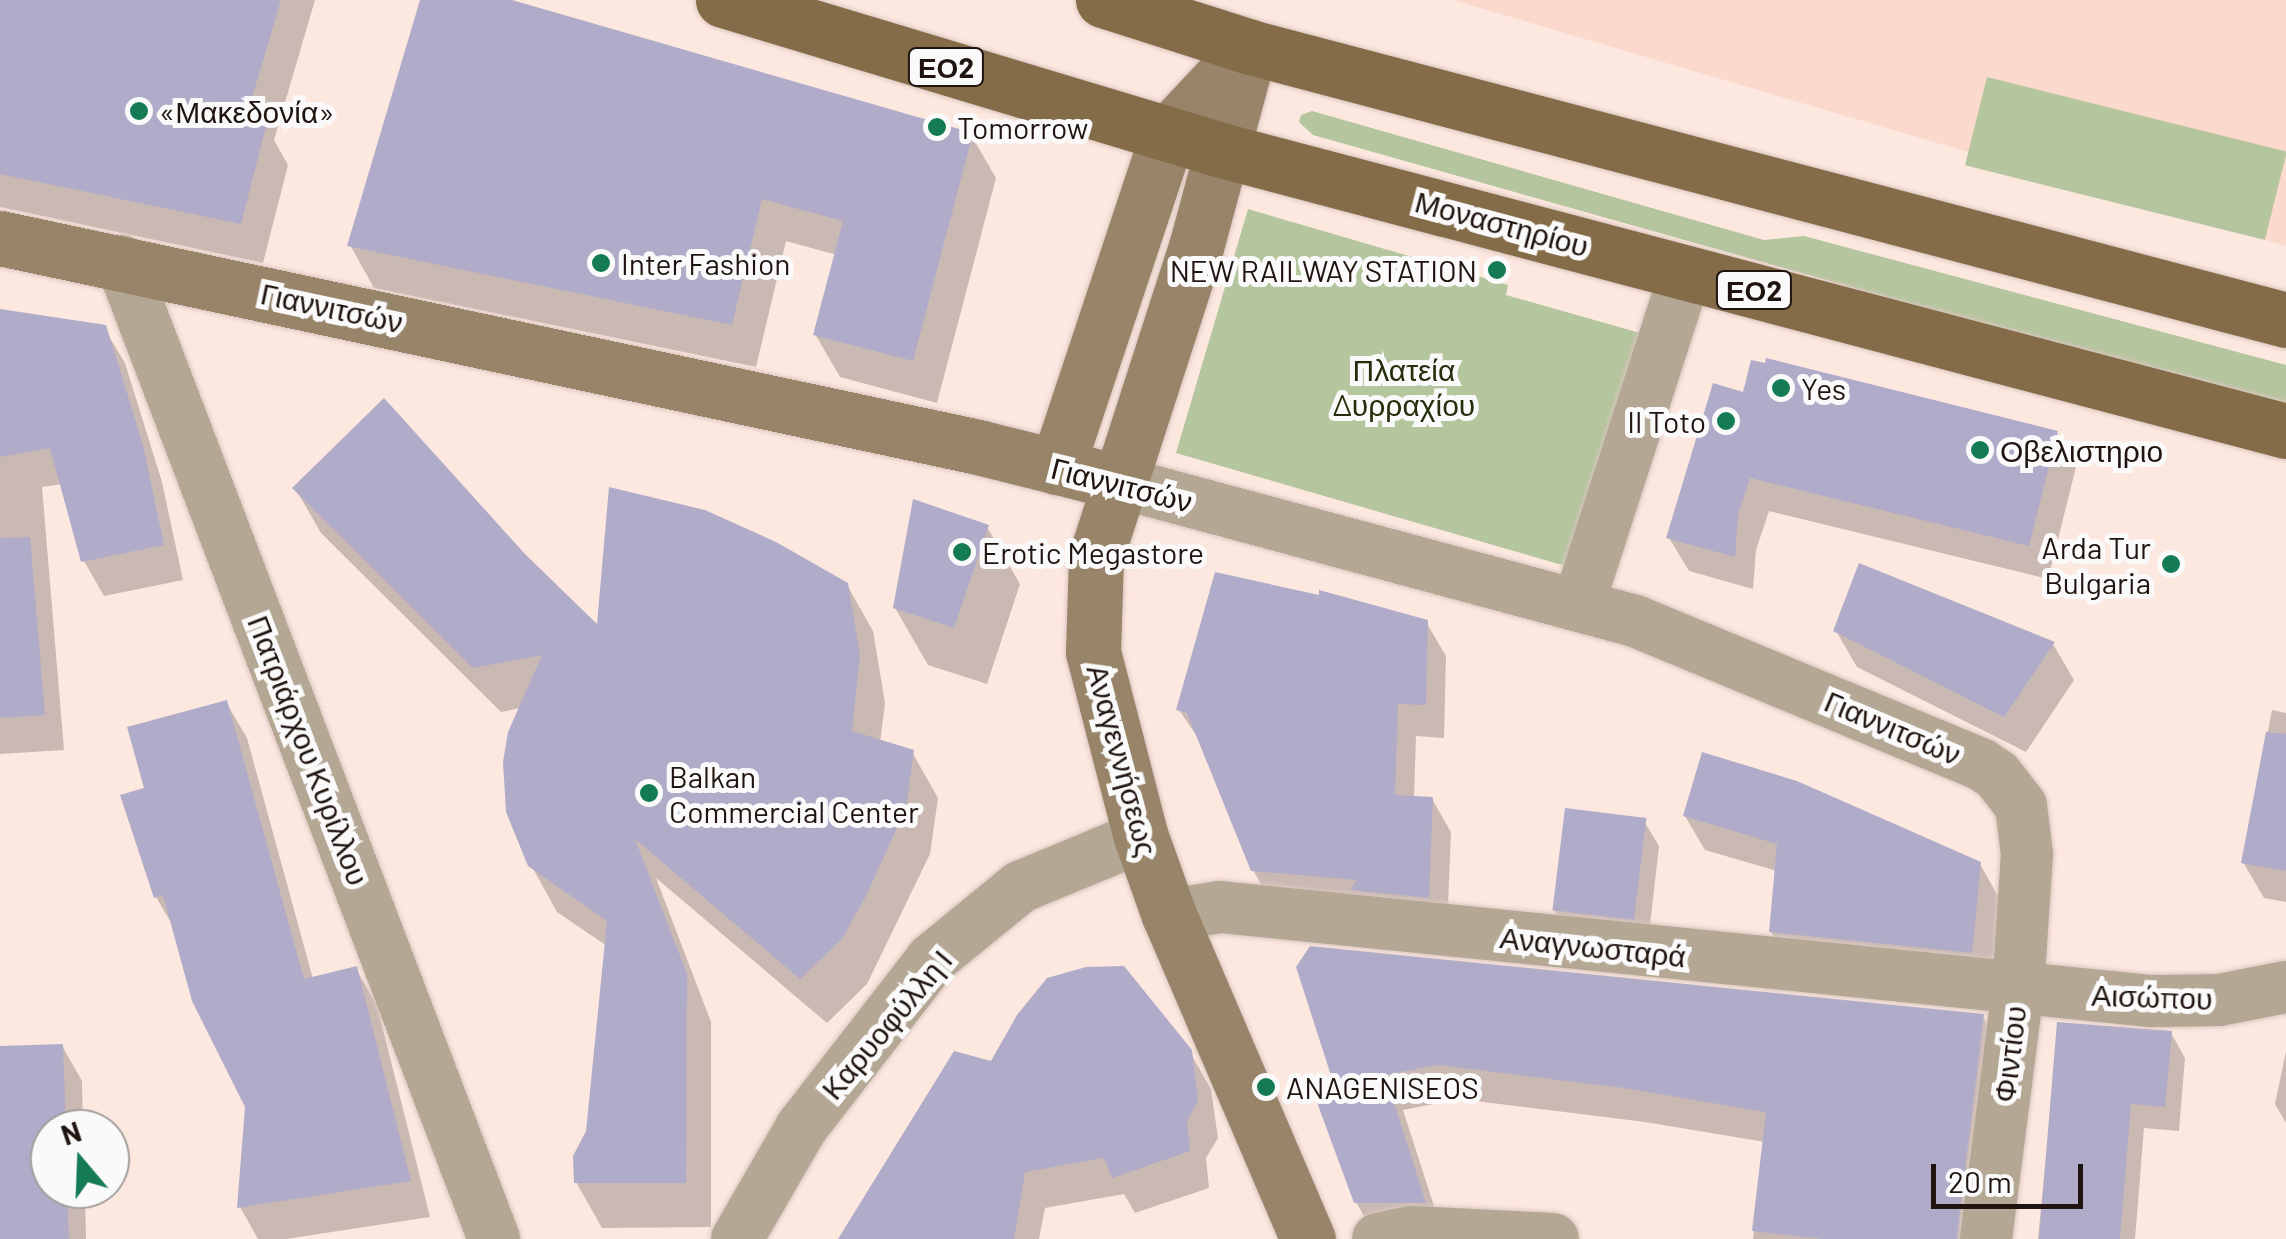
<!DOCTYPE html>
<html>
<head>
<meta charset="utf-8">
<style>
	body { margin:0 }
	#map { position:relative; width:2286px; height:1239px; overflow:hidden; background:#fde8e0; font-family:Barlow,sans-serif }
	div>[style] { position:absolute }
	.built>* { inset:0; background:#fbd9cc }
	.green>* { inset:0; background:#b5c59e; transform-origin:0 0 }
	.shadow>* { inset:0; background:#0003 }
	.building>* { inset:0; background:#afabc9; transform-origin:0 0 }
	.roads { filter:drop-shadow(0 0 2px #d9c6bf) drop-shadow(0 0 2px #d9c6bf) }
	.minor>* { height:52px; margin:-26px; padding:0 26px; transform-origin:26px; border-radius:26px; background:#b4a794 }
	.secondary>* { height:55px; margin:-27.5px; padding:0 27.5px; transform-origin:27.5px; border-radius:27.5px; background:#988569 }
	.primary>* { height:55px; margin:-27.5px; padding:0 27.5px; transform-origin:27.5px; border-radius:27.5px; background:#846c49 }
	.dots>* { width:28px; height:28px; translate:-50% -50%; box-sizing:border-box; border:5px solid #fafafa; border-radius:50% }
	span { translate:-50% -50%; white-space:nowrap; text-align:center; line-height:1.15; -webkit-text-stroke:10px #fafafa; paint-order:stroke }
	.shield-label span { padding:2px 8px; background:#fafafa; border:2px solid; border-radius:8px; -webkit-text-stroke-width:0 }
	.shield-label { font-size:28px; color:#1f140f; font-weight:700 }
	.poi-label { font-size:30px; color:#1f140f }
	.left { translate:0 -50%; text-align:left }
	.right { translate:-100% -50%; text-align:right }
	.street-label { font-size:30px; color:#1f140f }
	.park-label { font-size:30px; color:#242f0b }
	.north { position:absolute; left:30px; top:1109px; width:100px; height:100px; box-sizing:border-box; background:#fafafa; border:2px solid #a29e9c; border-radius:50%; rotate:341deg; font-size:28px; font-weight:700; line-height:40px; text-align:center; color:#1f140f }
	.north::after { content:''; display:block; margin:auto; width:35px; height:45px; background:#157b55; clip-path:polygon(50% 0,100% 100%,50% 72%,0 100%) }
	.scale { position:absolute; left:1931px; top:1164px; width:152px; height:45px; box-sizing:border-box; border:5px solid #1f140f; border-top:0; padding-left:12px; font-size:30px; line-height:35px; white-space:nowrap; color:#1f140f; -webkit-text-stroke:8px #fafafa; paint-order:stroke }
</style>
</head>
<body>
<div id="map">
	<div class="built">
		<i style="clip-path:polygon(1453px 0,2286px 0,2286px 246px)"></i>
	</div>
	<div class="green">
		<i style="left:1987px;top:77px;width:309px;height:91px;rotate:14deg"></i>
		<i style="clip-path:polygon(1312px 111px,1764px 240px,1804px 236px,2286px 365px,2286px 410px,1313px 135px,1299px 122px,1301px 115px)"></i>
		<i style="clip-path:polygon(1248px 209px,1508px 285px,1506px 295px,1654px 337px,1586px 572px,1176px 453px)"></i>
	</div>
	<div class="shadow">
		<i style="clip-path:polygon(0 0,315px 0,274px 140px,288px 165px,263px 263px,0 207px)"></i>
		<i style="clip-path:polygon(423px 0,504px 0,971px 135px,996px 178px,937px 403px,840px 377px,815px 334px,837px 255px,786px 241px,756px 367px,374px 288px,350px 245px)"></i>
		<i style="clip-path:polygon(0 312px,104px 328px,125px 363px,162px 482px,183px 580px,104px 596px,84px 561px,62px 484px,42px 487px,64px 750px,0 754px)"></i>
		<i style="clip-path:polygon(1745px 396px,2057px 433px,2076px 467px,2048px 579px,1769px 511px,1756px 550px,1753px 589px,1689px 571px,1669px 538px)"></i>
		<i style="clip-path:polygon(295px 488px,524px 556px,599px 629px,847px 585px,873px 631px,885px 703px,880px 743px,912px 752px,938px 798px,930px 854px,867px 984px,827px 1023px,656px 878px,711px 1022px,711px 1227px,602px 1228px,576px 1182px,588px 1132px,607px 946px,557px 912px,531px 865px,521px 708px,501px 712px,321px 533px)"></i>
		<i style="clip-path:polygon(987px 527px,1020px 584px,987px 684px,928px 665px,895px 608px)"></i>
		<i style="clip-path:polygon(1426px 622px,1446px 656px,1444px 738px,1416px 736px,1414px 798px,1432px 799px,1451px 832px,1447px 930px,1272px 904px,1253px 870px,1202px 744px,1179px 710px)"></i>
		<i style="clip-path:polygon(1836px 631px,2053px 644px,2074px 680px,2026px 752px,1857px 667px)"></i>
		<i style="clip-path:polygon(226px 702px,247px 738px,313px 979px,356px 969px,377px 1005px,430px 1217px,286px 1239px,258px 1239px,240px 1207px,247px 1106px,176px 931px,156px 897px,147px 790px)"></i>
		<i style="clip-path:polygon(2272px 710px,2286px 713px,2286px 902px,2264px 898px,2243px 862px)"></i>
		<i style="clip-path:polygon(1685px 816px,1980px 864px,1999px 898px,1991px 986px,1791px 965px,1771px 932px,1777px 871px,1705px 850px)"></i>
		<i style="clip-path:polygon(1644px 821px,1659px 846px,1648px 943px,1569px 935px,1554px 910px)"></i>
		<i style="clip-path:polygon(1299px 967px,1983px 1017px,2003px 1051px,1982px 1239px,1753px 1239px,1765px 1142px,1645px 1122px,1459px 1099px,1403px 1110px,1444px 1237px,1376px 1237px,1356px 1202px,1339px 1092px)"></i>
		<i style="clip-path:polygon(2059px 1024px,2171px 1033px,2185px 1058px,2179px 1131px,2144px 1128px,2135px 1239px,2038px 1239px)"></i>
		<i style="clip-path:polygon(62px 1046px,82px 1081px,83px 1129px,50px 1129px,50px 1189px,85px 1189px,86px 1239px,0 1239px,0 1049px)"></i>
		<i style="clip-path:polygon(2286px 1051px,2286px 1123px,2275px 1104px)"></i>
		<i style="clip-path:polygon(1190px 1052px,1211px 1089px,1218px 1138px,1206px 1158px,1209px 1188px,1135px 1213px,1124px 1194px,1045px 1208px,1039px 1239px,841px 1239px,993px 1064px)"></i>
	</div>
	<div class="building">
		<i style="clip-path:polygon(0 0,281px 0,246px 118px,267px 123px,241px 224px,0 174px)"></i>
		<i style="clip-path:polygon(420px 0,512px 0,973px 133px,913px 361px,813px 335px,843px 221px,762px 199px,732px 325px,347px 246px)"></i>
		<i style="clip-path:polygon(0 309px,106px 325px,143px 445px,164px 545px,81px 562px,50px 448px,0 457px)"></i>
		<i style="clip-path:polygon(1766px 358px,2058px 431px,2029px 546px,1750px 478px,1738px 515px,1735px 557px,1666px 538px,1713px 383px,1743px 392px,1751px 360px,1765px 363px)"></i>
		<i style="clip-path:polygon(384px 398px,525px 554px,597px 624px,609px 487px,705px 510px,776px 542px,848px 583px,860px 656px,852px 731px,914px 750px,906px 808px,867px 894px,842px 939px,800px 979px,635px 839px,687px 974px,686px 1183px,574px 1183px,573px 1156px,586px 1131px,607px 921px,528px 866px,506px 812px,503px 762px,508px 732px,542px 655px,473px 668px,292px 488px)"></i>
		<i style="clip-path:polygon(913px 499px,989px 525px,954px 628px,893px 608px)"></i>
		<i style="clip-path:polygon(30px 537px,45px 715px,0 718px,0 538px)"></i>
		<i style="clip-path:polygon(1859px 563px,2055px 642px,2004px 717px,1833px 631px)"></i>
		<i style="clip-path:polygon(1215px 572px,1319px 595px,1319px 590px,1428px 620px,1426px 705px,1398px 704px,1395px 795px,1433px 797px,1429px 898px,1350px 890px,1357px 880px,1251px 871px,1187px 713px,1176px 710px)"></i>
		<i style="clip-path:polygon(227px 700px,304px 979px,357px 966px,411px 1181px,237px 1208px,245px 1107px,192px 1001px,163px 895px,154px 898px,120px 795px,144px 788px,127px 727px)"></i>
		<i style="clip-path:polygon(2266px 732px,2286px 734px,2286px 871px,2241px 863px)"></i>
		<i style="clip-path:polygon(1702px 752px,1797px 781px,1981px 862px,1972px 953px,1769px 932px,1777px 844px,1683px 816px)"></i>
		<i style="left:1565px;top:808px;width:82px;height:103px;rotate:7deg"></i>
		<i style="clip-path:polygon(1310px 946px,1984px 1014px,1957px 1239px,1823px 1239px,1752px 1231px,1766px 1112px,1624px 1088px,1438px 1065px,1385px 1075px,1426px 1203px,1354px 1203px,1315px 1097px,1336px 1091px,1296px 967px)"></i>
		<i style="clip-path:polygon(1124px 966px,1192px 1050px,1198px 1101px,1187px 1121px,1190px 1151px,1112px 1178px,1104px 1158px,1025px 1172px,1014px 1239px,838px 1239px,954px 1051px,991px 1061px,1017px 1015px,1047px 978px,1086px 967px)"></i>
		<i style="clip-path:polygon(2057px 1022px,2172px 1031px,2165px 1107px,2131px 1104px,2120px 1239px,2039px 1239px)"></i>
		<i style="clip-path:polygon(63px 1044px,66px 1129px,50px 1129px,50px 1189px,67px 1189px,69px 1239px,0 1239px,0 1046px)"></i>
	</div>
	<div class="roads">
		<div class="minor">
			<i style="left:121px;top:261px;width:1047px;rotate:69.12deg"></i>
			<i style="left:1118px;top:482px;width:535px;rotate:15.05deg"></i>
			<i style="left:1635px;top:621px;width:376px;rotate:22.5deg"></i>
			<i style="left:1982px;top:765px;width:18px;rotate:34deg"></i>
			<i style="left:1997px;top:775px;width:39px;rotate:52deg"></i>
			<i style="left:2021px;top:806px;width:48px;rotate:82.9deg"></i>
			<i style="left:2027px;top:854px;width:135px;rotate:93.8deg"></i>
			<i style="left:2018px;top:989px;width:252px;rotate:97.3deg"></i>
			<i style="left:1579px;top:603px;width:348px;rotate:-72.1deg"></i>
			<i style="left:1169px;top:915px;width:52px;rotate:-8.9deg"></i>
			<i style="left:1220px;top:907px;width:936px;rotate:5.77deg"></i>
			<i style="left:2151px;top:1001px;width:68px;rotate:-0.8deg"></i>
			<i style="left:2219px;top:1000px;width:68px;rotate:-11deg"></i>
			<i style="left:737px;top:1239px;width:128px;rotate:-60deg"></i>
			<i style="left:801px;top:1128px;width:214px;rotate:-52.2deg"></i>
			<i style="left:932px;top:959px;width:114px;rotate:-39.3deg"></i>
			<i style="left:1020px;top:887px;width:131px;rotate:-22.5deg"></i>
			<i style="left:1378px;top:1239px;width:35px;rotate:-12deg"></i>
			<i style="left:1412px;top:1232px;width:141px;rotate:2.8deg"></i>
		</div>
		<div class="secondary">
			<i style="left:1250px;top:47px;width:207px;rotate:105.1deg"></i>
			<i style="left:1196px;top:247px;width:326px;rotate:107.9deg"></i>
			<i style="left:1096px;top:557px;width:95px;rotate:91.8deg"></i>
			<i style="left:1093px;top:652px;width:191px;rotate:75.5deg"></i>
			<i style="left:1141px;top:837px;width:83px;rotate:70.3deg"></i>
			<i style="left:1169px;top:915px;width:353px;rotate:66.8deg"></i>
			<i style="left:0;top:238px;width:1000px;rotate:12.06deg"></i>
			<i style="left:978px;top:447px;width:144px;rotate:14deg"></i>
			<i style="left:1057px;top:467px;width:351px;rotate:-71.6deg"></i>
			<i style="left:1168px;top:134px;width:111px;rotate:-46.8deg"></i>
		</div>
		<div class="primary">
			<i style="left:723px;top:0;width:520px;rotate:16.76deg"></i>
			<i style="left:1221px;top:150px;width:1101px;rotate:14.78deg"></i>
			<i style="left:1103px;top:0;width:154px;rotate:17.7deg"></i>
			<i style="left:1250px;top:47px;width:1071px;rotate:14.76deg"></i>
		</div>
	</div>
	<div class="dots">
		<i style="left:139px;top:111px;background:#157b55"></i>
		<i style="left:937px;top:127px;background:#157b55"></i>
		<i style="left:601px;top:263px;background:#157b55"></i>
		<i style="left:1497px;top:270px;background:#157b55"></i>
		<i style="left:1781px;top:388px;background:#157b55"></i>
		<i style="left:1726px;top:421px;background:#157b55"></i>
		<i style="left:1980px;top:450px;background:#157b55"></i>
		<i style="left:962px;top:552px;background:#157b55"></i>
		<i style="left:2171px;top:564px;background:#157b55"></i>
		<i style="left:649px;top:793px;background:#157b55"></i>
		<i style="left:1266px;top:1087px;background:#157b55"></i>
	</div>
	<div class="shield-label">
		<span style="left:946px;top:67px">ΕΟ2</span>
		<span style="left:1754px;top:290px">ΕΟ2</span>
	</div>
	<div class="poi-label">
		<span class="left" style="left:159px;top:111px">«Μακεδονία»</span>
		<span class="left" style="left:957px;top:127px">Tomorrow</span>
		<span class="left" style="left:621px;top:263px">Inter Fashion</span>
		<span class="right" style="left:1477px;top:270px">NEW RAILWAY STATION</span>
		<span class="left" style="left:1801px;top:388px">Yes</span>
		<span class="right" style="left:1706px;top:421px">Il Toto</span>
		<span class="left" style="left:2000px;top:450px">Οβελιστηριο</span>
		<span class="right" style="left:2151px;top:564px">Arda Tur<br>Bulgaria</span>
		<span class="left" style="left:982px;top:552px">Erotic Megastore</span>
		<span class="left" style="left:669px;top:793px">Balkan<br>Commercial Center</span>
		<span class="left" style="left:1286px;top:1087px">ANAGENISEOS</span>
	</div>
	<div class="street-label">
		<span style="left:1502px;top:223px;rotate:15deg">Μοναστηρίου</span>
		<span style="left:332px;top:307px;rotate:12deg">Γιαννιτσών</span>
		<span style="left:1122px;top:484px;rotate:14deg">Γιαννιτσών</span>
		<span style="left:1893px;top:727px;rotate:23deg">Γιαννιτσών</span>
		<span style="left:309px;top:750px;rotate:69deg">Πατριάρχου Κυρίλλου</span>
		<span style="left:1123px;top:760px;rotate:75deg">Αναγεννήσεως</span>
		<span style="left:1593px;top:946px;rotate:6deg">Αναγνωσταρά</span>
		<span style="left:2152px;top:996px;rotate:2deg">Αισώπου</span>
		<span style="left:886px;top:1024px;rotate:-50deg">Καρυοφύλλη Ι</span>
		<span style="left:2009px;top:1054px;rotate:-83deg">Φιντίου</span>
	</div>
	<div class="park-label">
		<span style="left:1404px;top:386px">Πλατεία<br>Δυρραχίου</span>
	</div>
	<div class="north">N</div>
	<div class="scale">20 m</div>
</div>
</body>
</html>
